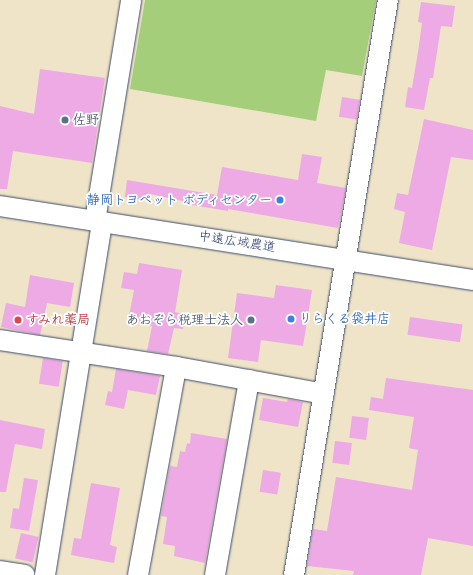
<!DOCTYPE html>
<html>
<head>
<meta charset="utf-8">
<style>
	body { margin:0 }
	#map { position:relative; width:473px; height:575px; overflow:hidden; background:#efe4c7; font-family:"Comic Neue","Klee One",sans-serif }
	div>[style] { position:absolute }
	.green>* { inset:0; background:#a4ce7a }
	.building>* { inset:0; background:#edaae5; transform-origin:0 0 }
	.roads { filter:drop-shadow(0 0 1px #3b4a6e) drop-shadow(0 0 1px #3b4a6e) }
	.minor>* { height:20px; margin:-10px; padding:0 10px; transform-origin:10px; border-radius:10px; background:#fff }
	.dots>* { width:11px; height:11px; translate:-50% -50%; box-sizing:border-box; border:2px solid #fff; border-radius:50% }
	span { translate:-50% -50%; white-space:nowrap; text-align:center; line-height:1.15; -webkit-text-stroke:3.5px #fff; paint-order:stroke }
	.service-label { font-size:13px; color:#4e5e75; font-weight:700 }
	.left { translate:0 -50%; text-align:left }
	.right { translate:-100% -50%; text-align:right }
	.shop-label { font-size:13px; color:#366cbe; font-weight:700 }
	.street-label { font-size:13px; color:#1b2f5e }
	.health-label { font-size:13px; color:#be3a42; font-weight:700 }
</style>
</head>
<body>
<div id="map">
	<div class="green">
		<i style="clip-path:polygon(145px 0,376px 0,362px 76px,326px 70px,316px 121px,130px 89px)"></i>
	</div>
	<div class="building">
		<i style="clip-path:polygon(421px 2px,455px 6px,452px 27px,441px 26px,433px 78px,430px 78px,424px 110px,405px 107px,408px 87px,412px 88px,418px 52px,422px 23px,418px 22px)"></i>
		<i style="clip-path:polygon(40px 69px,105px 78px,92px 163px,13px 151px,7px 189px,0 189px,0 106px,34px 114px)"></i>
		<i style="left:342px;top:97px;width:18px;height:20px;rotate:9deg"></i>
		<i style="clip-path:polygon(424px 119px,473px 130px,473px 160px,451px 157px,432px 250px,399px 243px,405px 212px,394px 209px,397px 193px,408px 195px)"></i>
		<i style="clip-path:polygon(302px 154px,322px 157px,317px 183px,346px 188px,338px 228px,228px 209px,228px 211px,192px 205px,192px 203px,150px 194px,149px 201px,125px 197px,127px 180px,217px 195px,222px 167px,298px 180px)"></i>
		<i style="clip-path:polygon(139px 263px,182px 270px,175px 312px,186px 315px,183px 329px,174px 328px,168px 354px,147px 351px,152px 326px,128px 321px,134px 290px,121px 288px,124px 272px,137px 274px)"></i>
		<i style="clip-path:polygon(30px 275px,74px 283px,70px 307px,47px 303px,40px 335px,1px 327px,6px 303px,25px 307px)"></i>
		<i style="clip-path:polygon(276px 285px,312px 290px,303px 346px,261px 340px,258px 362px,228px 358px,237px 293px,274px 298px)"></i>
		<i style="left:410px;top:317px;width:53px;height:18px;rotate:8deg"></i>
		<i style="left:43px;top:358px;width:20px;height:26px;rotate:9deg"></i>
		<i style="clip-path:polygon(116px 369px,160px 376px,156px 395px,128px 390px,124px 409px,105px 405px,108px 391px,112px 392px)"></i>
		<i style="clip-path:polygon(386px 378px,473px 390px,473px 546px,428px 538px,421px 575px,353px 575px,354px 571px,307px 566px,313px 529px,327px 531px,336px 477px,412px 490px,418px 450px,409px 448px,414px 417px,369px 410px,371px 397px,383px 399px)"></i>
		<i style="clip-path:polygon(263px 398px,287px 402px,288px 399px,303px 402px,298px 427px,259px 420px)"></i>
		<i style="left:352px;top:416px;width:17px;height:22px;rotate:7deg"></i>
		<i style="clip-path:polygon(0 420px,45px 429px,42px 449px,15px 444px,6px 492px,0 492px)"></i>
		<i style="clip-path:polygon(191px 433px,227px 439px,205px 563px,174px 556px,175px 546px,163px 544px,167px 517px,161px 516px,170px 466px,177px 467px,180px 451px,185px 452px,187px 443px,190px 444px)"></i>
		<i style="left:335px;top:441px;width:17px;height:22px;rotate:7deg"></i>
		<i style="left:263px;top:470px;width:18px;height:22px;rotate:9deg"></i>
		<i style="clip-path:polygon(24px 478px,38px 480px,29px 531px,10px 528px,13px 508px,19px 509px)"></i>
		<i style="clip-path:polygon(91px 483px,120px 488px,110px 545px,117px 547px,114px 563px,71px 555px,74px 538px,81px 539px)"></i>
		<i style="left:21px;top:533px;width:18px;height:26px;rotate:13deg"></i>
	</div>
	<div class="roads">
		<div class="minor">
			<i style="left:0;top:206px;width:479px;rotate:8.9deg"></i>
			<i style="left:95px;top:221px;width:224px;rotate:-80.7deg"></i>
			<i style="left:0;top:340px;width:178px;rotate:8.7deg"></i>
			<i style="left:0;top:571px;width:25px;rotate:9deg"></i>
			<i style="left:45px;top:575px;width:358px;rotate:-80.8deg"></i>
			<i style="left:138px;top:575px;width:211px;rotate:-79.6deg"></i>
			<i style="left:176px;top:367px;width:150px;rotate:10.3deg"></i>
			<i style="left:215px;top:575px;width:198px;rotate:-80.1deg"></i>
			<i style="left:294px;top:575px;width:583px;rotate:-80.72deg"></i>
		</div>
	</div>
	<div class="dots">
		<i style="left:65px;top:120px;background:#5c6f8a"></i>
		<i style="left:280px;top:200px;background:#3f7fe0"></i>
		<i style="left:291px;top:319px;background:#3f7fe0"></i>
		<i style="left:18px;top:320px;background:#e0444e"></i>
		<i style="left:251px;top:320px;background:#5c6f8a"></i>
	</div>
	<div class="service-label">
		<span class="left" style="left:73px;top:120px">佐野</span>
		<span class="right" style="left:243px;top:320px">あおぞら税理士法人</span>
	</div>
	<div class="shop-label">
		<span class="right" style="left:272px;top:200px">静岡トヨペット ボディセンター</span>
		<span class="left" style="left:299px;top:319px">りらくる袋井店</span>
	</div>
	<div class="street-label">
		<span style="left:237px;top:242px;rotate:9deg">中遠広域農道</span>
	</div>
	<div class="health-label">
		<span class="left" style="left:26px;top:320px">すみれ薬局</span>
	</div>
</div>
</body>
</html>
